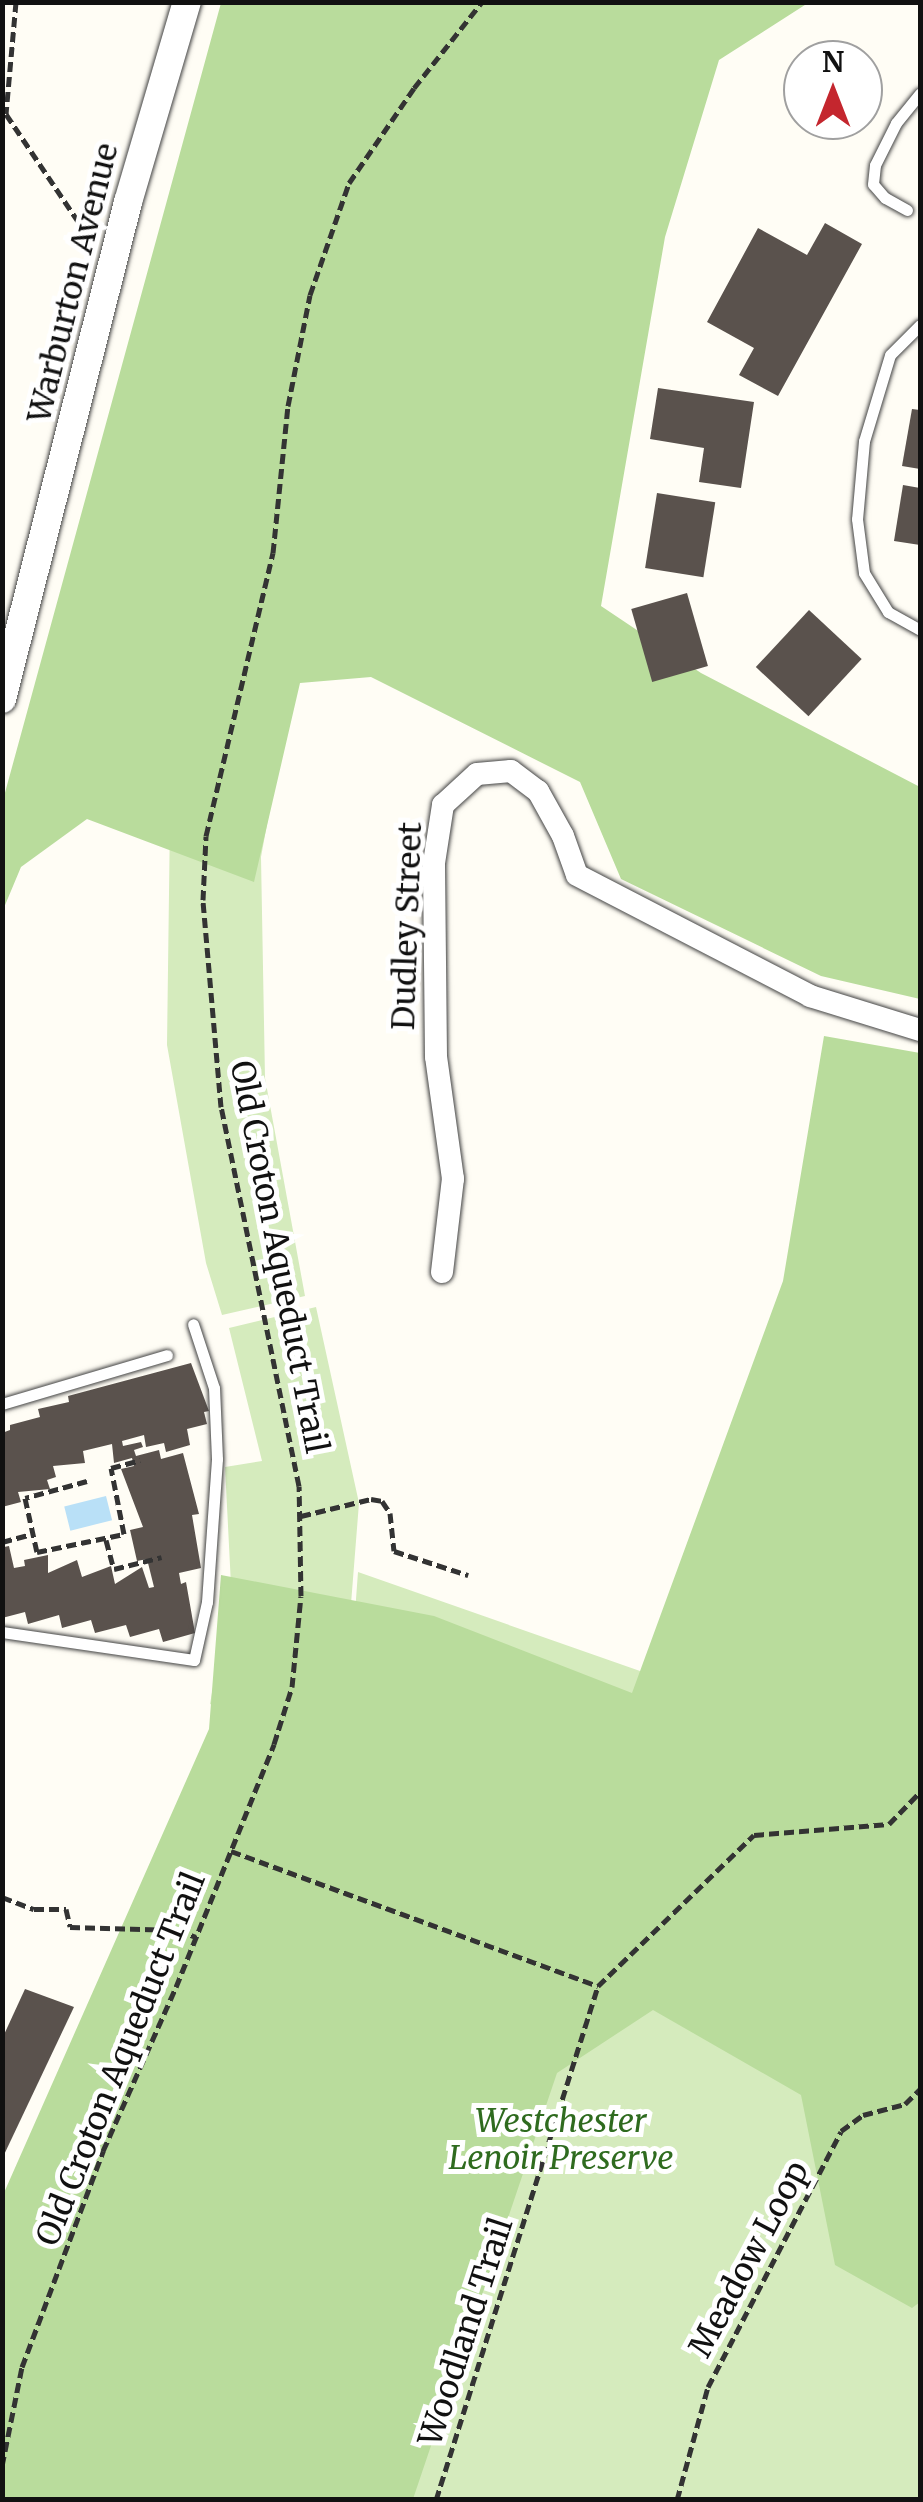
<!DOCTYPE html>
<html>
<head>
<meta charset="utf-8">
<style>
	body { margin:0 }
	#map { position:relative; width:923px; height:2502px; overflow:hidden; background:#fffdf5; font-family:Merriweather,serif }
	div>[style] { position:absolute }
	.green>* { inset:0; background:#d5ebbd }
	.forest>* { inset:0; background:#b9dc9c }
	.water>* { inset:0; background:#b9e0f7; transform-origin:0 0 }
	.building>* { inset:0; background:#5a524d; transform-origin:0 0 }
	.path>* { height:5px; margin-top:-2.5px; transform-origin:0; background:repeating-linear-gradient(90deg,#333 0 10px,transparent 0 15px) }
	.roads { filter:drop-shadow(0 0 2px #444) drop-shadow(0 0 2px #444) }
	.service>* { height:11px; margin:-5.5px; padding:0 5.5px; transform-origin:5.5px; border-radius:5.5px; background:#fff }
	.minor>* { height:22px; margin:-11px; padding:0 11px; transform-origin:11px; border-radius:11px; background:#fff }
	.tertiary>* { height:28px; margin:-14px; padding:0 14px; transform-origin:14px; border-radius:14px; background:#fff }
	span { translate:-50% -50%; white-space:nowrap; text-align:center; line-height:1.15; -webkit-text-stroke:10px #fff; paint-order:stroke }
	.street-label { font-size:32px; color:#111 }
	.park-label { font-size:32px; color:#2f6b1f; font-style:italic }
	.frame { position:absolute; inset:0; border:5px solid #111; pointer-events:none }
	.north { position:absolute; left:783px; top:40px; width:100px; height:100px; box-sizing:border-box; background:#fff; border:2px solid #a0a0a0; border-radius:50%; rotate:0deg; font-size:28px; font-weight:700; line-height:40px; text-align:center; color:#111 }
	.north::after { content:''; display:block; margin:auto; width:35px; height:45px; background:#c4262e; clip-path:polygon(50% 0,100% 100%,50% 72%,0 100%) }
</style>
</head>
<body>
<div id="map">
	<div class="green">
		<i style="clip-path:polygon(366px 288px,261px 857px,265px 1078px,305px 1296px,222px 1315px,206px 1263px,167px 1045px,170px 817px)"></i>
		<i style="clip-path:polygon(316px 1307px,359px 1503px,343px 1705px,3px 2500px,248px 1715px,210px 1704px,231px 1585px,225px 1467px,262px 1461px,229px 1328px)"></i>
		<i style="clip-path:polygon(920px 1424px,920px 2499px,65px 2500px,348px 1707px,358px 1572px,660px 1678px)"></i>
	</div>
	<div class="forest">
		<i style="clip-path:polygon(221px 3px,808px 3px,719px 60px,665px 237px,601px 606px,701px 673px,920px 787px,920px 999px,821px 976px,621px 879px,580px 782px,371px 677px,300px 683px,254px 882px,87px 819px,21px 867px,3px 910px,3px 800px)"></i>
		<i style="clip-path:polygon(824px 1036px,920px 1053px,920px 2302px,912px 2308px,835px 2265px,801px 2095px,653px 2010px,557px 2073px,413px 2499px,3px 2499px,3px 2195px,209px 1729px,221px 1575px,434px 1616px,632px 1693px,783px 1281px)"></i>
	</div>
	<div class="water">
		<i style="left:106px;top:1496px;width:25px;height:43px;rotate:76deg"></i>
	</div>
	<div class="building">
		<i style="clip-path:polygon(825px 223px,862px 244px,778px 396px,739px 375px,754px 348px,707px 322px,758px 228px,807px 255px)"></i>
		<i style="clip-path:polygon(658px 388px,754px 402px,741px 488px,699px 482px,704px 448px,650px 439px)"></i>
		<i style="clip-path:polygon(912px 409px,920px 410px,920px 469px,902px 466px)"></i>
		<i style="clip-path:polygon(903px 485px,920px 488px,920px 545px,894px 541px)"></i>
		<i style="left:657px;top:493px;width:59px;height:76px;rotate:9deg"></i>
		<i style="left:687px;top:593px;width:76px;height:58px;rotate:74deg"></i>
		<i style="left:809px;top:610px;width:72px;height:78px;rotate:43deg"></i>
		<i style="clip-path:polygon(191px 1363px,209px 1411px,204px 1412px,207px 1424px,187px 1429px,190px 1445px,166px 1452px,164px 1443px,146px 1447px,144px 1435px,122px 1441px,123px 1446px,141px 1442px,143px 1447px,134px 1450px,136px 1456px,159px 1450px,161px 1459px,183px 1453px,199px 1514px,192px 1515px,201px 1568px,179px 1573px,181px 1584px,186px 1582px,195px 1633px,163px 1642px,159px 1629px,130px 1637px,126px 1625px,95px 1633px,91px 1620px,62px 1628px,59px 1615px,28px 1624px,25px 1612px,2px 1618px,4px 1547px,9px 1546px,14px 1568px,25px 1566px,24px 1560px,48px 1555px,48px 1573px,77px 1560px,82px 1577px,111px 1566px,115px 1584px,142px 1567px,149px 1588px,154px 1587px,147px 1559px,137px 1561px,130px 1530px,143px 1527px,121px 1469px,134px 1466px,132px 1458px,114px 1463px,112px 1444px,83px 1451px,85px 1463px,53px 1466px,56px 1477px,47px 1480px,50px 1489px,18px 1492px,21px 1502px,2px 1507px,2px 1433px,10px 1430px,10px 1425px,40px 1417px,38px 1409px,69px 1402px,68px 1396px)"></i>
		<i style="clip-path:polygon(25px 1989px,74px 2007px,2px 2159px,2px 2039px)"></i>
	</div>
	<div class="path">
		<i style="left:16px;top:2px;width:112px;rotate:95.1deg"></i>
		<i style="left:6px;top:114px;width:154px;rotate:56.1deg"></i>
		<i style="left:87px;top:1481px;width:64px;rotate:164.7deg"></i>
		<i style="left:25px;top:1498px;width:55px;rotate:77.5deg"></i>
		<i style="left:37px;top:1552px;width:89px;rotate:-11.7deg"></i>
		<i style="left:124px;top:1534px;width:67px;rotate:-101.1deg"></i>
		<i style="left:111px;top:1468px;width:30px;rotate:-15deg"></i>
		<i style="left:301px;top:1516px;width:72px;rotate:-13.7deg"></i>
		<i style="left:371px;top:1499px;width:11px;rotate:10deg"></i>
		<i style="left:382px;top:1501px;width:14px;rotate:56deg"></i>
		<i style="left:390px;top:1513px;width:38px;rotate:84deg"></i>
		<i style="left:394px;top:1551px;width:78px;rotate:18deg"></i>
		<i style="left:106px;top:1540px;width:30px;rotate:75deg"></i>
		<i style="left:114px;top:1569px;width:49px;rotate:-14deg"></i>
		<i style="left:2px;top:1542px;width:31px;rotate:-15deg"></i>
		<i style="left:231px;top:1851px;width:391px;rotate:20.2deg"></i>
		<i style="left:2px;top:1897px;width:34px;rotate:21deg"></i>
		<i style="left:34px;top:1909px;width:32px"></i>
		<i style="left:66px;top:1909px;width:18px;rotate:77deg"></i>
		<i style="left:70px;top:1927px;width:107px;rotate:1.6deg"></i>
		<i style="left:177px;top:1930px;width:20px;rotate:20deg"></i>
		<i style="left:2px;top:2466px;width:101px;rotate:-78.6deg"></i>
		<i style="left:22px;top:2367px;width:231px;rotate:-69.4deg"></i>
		<i style="left:103px;top:2151px;width:180px;rotate:-66deg"></i>
		<i style="left:176px;top:1987px;width:262px;rotate:-68deg"></i>
		<i style="left:274px;top:1744px;width:60px;rotate:-72.5deg"></i>
		<i style="left:292px;top:1687px;width:91px;rotate:-84.4deg"></i>
		<i style="left:301px;top:1596px;width:110px;rotate:-91deg"></i>
		<i style="left:299px;top:1486px;width:387px;rotate:-101.6deg"></i>
		<i style="left:221px;top:1107px;width:208px;rotate:-95deg"></i>
		<i style="left:203px;top:900px;width:64px;rotate:-87.3deg"></i>
		<i style="left:206px;top:836px;width:291px;rotate:-76.7deg"></i>
		<i style="left:273px;top:553px;width:148px;rotate:-84.2deg"></i>
		<i style="left:288px;top:406px;width:113px;rotate:-78.8deg"></i>
		<i style="left:310px;top:295px;width:119px;rotate:-70.8deg"></i>
		<i style="left:349px;top:183px;width:115px;rotate:-55.6deg"></i>
		<i style="left:414px;top:88px;width:110px;rotate:-51.7deg"></i>
		<i style="left:436px;top:2500px;width:539px;rotate:-72.51deg"></i>
		<i style="left:598px;top:1986px;width:217px;rotate:-44.1deg"></i>
		<i style="left:754px;top:1835px;width:135px;rotate:-4.7deg"></i>
		<i style="left:889px;top:1824px;width:45px;rotate:-45.9deg"></i>
		<i style="left:677px;top:2500px;width:117px;rotate:-74.7deg"></i>
		<i style="left:708px;top:2387px;width:288px;rotate:-62.5deg"></i>
		<i style="left:841px;top:2131px;width:27px;rotate:-36deg"></i>
		<i style="left:863px;top:2115px;width:43px;rotate:-14.7deg"></i>
		<i style="left:905px;top:2104px;width:21px;rotate:-45deg"></i>
	</div>
	<div class="roads">
		<div class="service">
			<i style="left:907px;top:210px;width:25px;rotate:-151deg"></i>
			<i style="left:885px;top:198px;width:18px;rotate:-131deg"></i>
			<i style="left:873px;top:184px;width:19px;rotate:-84deg"></i>
			<i style="left:875px;top:165px;width:47px;rotate:-63.4deg"></i>
			<i style="left:896px;top:123px;width:38px;rotate:-51deg"></i>
			<i style="left:920px;top:325px;width:42px;rotate:135deg"></i>
			<i style="left:890px;top:355px;width:90px;rotate:106.8deg"></i>
			<i style="left:864px;top:441px;width:78px;rotate:95.1deg"></i>
			<i style="left:857px;top:519px;width:54px;rotate:82.6deg"></i>
			<i style="left:864px;top:573px;width:46px;rotate:58.4deg"></i>
			<i style="left:888px;top:612px;width:37px;rotate:29deg"></i>
			<i style="left:2px;top:1404px;width:172px;rotate:-16.5deg"></i>
			<i style="left:2px;top:1632px;width:194px;rotate:8.3deg"></i>
			<i style="left:194px;top:1660px;width:59px;rotate:-77.4deg"></i>
			<i style="left:207px;top:1602px;width:143px;rotate:-86deg"></i>
			<i style="left:217px;top:1459px;width:71px;rotate:-92.4deg"></i>
			<i style="left:214px;top:1388px;width:67px;rotate:-108.2deg"></i>
		</div>
		<div class="minor">
			<i style="left:442px;top:1272px;width:94px;rotate:-83.3deg"></i>
			<i style="left:453px;top:1179px;width:123px;rotate:-97.9deg"></i>
			<i style="left:436px;top:1057px;width:194px;rotate:-90.6deg"></i>
			<i style="left:434px;top:863px;width:59px;rotate:-81.2deg"></i>
			<i style="left:443px;top:805px;width:46px;rotate:-42.4deg"></i>
			<i style="left:477px;top:774px;width:34px;rotate:-5deg"></i>
			<i style="left:511px;top:771px;width:34px;rotate:37deg"></i>
			<i style="left:538px;top:791px;width:51px;rotate:60.9deg"></i>
			<i style="left:563px;top:836px;width:41px;rotate:70.3deg"></i>
			<i style="left:577px;top:875px;width:263px;rotate:27.4deg"></i>
			<i style="left:810px;top:996px;width:115px;rotate:17.2deg"></i>
		</div>
		<div class="tertiary">
			<i style="left:2px;top:699px;width:513px;rotate:-75.77deg"></i>
			<i style="left:128px;top:202px;width:209px;rotate:-73.6deg"></i>
		</div>
	</div>
	<div class="street-label">
		<span style="left:73px;top:283px;rotate:-76deg">Warburton Avenue</span>
		<span style="left:407px;top:926px;rotate:-88deg">Dudley Street</span>
		<span style="left:279px;top:1257px;rotate:79deg">Old Croton Aqueduct Trail</span>
		<span style="left:121px;top:2059px;rotate:-68deg">Old Croton Aqueduct Trail</span>
		<span style="left:749px;top:2259px;rotate:-62deg">Meadow Loop</span>
		<span style="left:466px;top:2332px;rotate:-72deg">Woodland Trail</span>
	</div>
	<div class="park-label">
		<span style="left:561px;top:2140px">Westchester<br>Lenoir Preserve</span>
	</div>
	<div class="frame"></div>
	<div class="north">N</div>
</div>
</body>
</html>
